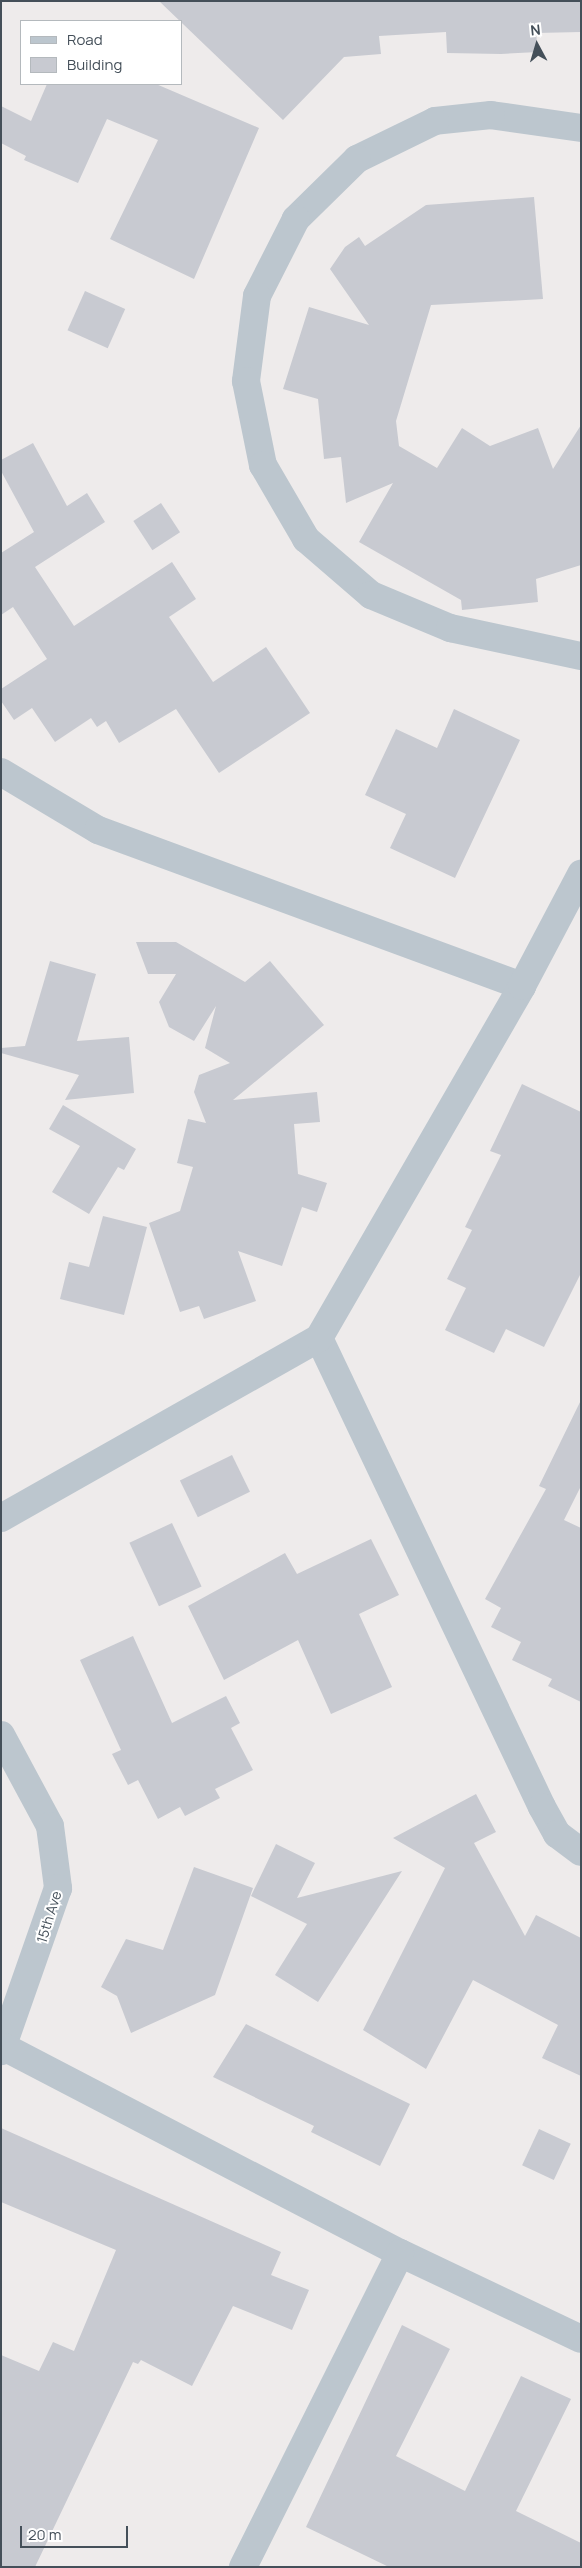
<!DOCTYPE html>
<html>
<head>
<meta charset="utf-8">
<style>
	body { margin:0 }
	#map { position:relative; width:582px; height:2568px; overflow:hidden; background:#eeebeb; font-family:Manrope,sans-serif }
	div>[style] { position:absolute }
	.building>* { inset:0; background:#c8cad1; transform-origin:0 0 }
	.minor>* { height:28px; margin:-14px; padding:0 14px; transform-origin:14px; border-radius:14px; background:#bcc6ce }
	span { translate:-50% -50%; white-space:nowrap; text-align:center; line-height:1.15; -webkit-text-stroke:4px #fff; paint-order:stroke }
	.street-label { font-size:14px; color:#444f59 }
	.frame { position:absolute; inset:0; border:2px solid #444f59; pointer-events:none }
	.legend { position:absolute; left:20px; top:20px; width:162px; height:65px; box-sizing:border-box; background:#fff; border:1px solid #b4b9bd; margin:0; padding:6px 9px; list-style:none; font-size:15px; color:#444f59 }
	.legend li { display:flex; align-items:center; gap:10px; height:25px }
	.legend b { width:25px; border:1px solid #b4b9bd }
	.north { position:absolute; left:512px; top:20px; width:50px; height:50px; -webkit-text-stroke:4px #fff; paint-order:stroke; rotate:354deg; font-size:14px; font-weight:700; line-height:20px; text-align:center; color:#444f59 }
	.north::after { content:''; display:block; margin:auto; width:18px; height:22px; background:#444f59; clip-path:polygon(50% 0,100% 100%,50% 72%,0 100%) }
	.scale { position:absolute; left:20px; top:2526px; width:108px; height:22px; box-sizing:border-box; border:2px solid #444f59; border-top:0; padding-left:6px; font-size:15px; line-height:18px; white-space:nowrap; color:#444f59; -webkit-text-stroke:4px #fff; paint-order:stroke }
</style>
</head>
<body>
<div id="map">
	<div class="building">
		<i style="clip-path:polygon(159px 1px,581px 1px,581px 32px,536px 33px,538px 52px,501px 54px,447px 53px,446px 32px,379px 36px,381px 54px,344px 57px,283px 120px)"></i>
		<i style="clip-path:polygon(47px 84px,156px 84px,259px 128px,194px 279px,110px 239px,158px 140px,107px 119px,78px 183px,24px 160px,26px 156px,1px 143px,1px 106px,31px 121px)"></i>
		<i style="clip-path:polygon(534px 197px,543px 299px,431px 305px,396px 421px,399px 446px,437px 468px,462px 428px,490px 446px,538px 428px,553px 469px,581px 425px,581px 565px,536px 579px,538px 602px,462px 610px,461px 600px,359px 542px,393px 483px,346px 503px,341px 457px,324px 459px,318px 399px,283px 389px,309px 307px,369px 325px,330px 269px,345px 247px,359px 237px,365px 246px,426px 205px)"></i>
		<i style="left:85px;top:291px;width:44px;height:43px;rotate:24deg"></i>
		<i style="clip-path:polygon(33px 443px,67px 506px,87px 493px,105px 522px,35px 567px,74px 626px,172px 562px,196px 599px,169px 617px,213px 682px,266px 647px,310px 713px,219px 773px,176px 709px,119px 743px,106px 721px,97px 727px,91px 718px,55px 742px,32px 708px,14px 720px,1px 701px,1px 689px,47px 659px,13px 607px,1px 615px,1px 553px,34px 532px,1px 471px,1px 460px)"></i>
		<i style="left:161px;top:503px;width:35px;height:33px;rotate:57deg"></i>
		<i style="clip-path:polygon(454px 709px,520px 740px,455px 878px,390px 848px,406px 814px,365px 795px,396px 729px,437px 748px)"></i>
		<i style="clip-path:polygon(136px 942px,176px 942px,245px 982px,270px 961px,324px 1025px,233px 1100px,317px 1092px,320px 1122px,294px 1124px,298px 1174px,327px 1183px,317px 1212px,302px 1207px,282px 1266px,238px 1251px,256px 1301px,204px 1319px,199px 1306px,180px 1312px,149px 1223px,180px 1211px,193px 1167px,177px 1163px,188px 1119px,206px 1123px,194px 1092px,199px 1075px,230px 1063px,205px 1048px,216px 1006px,194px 1041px,169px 1027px,159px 1002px,176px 974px,148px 974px)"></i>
		<i style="clip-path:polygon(50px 961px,96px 974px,77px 1041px,129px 1037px,134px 1093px,65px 1100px,79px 1075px,1px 1053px,1px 1048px,25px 1046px)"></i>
		<i style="clip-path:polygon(522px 1084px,581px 1112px,581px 1273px,544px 1347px,506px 1329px,494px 1353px,445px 1330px,466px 1288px,447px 1279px,472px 1230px,465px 1227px,501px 1155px,490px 1151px)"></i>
		<i style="clip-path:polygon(63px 1105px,136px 1149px,124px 1170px,118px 1167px,89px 1214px,52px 1192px,80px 1146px,49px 1129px)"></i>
		<i style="clip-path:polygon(103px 1216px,147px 1227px,124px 1315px,60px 1299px,69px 1262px,89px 1267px)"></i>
		<i style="clip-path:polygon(581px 1400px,581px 1486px,564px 1520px,581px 1528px,581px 1702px,548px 1686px,552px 1679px,512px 1660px,521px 1642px,491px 1627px,501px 1608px,485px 1599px,546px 1489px,539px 1486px)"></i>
		<i style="left:232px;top:1455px;width:41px;height:58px;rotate:64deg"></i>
		<i style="left:172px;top:1523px;width:70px;height:47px;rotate:65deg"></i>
		<i style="clip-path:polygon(371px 1539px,399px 1595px,359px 1614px,392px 1687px,331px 1714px,298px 1640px,224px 1680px,188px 1606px,285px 1553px,297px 1574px)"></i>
		<i style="clip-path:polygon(133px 1636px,172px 1723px,226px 1696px,240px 1723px,231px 1728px,253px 1770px,215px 1789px,220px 1798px,185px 1816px,180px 1807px,158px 1819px,138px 1780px,128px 1785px,112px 1754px,121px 1750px,80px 1660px)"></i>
		<i style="clip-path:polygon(476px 1794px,496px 1832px,474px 1843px,525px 1936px,536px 1915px,581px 1938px,581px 2076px,542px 2058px,558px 2025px,473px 1980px,426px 2069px,363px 2030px,445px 1868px,393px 1838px)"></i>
		<i style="clip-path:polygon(276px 1844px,315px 1863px,297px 1898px,402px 1871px,318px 2002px,275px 1975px,307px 1924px,251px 1896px)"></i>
		<i style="clip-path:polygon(194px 1867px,253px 1888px,215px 1995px,131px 2033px,117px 1996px,101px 1987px,126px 1939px,163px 1950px)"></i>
		<i style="clip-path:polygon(246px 2024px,410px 2104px,380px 2166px,311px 2132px,314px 2126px,213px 2077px)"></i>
		<i style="clip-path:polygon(1px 2128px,281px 2252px,271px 2275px,309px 2290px,292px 2330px,233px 2306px,192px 2386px,141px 2360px,138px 2364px,133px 2362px,35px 2567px,1px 2567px,1px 2355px,39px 2371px,53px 2342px,74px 2351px,116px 2250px,1px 2202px)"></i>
		<i style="left:539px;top:2129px;width:35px;height:40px;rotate:25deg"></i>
		<i style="clip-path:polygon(402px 2325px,450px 2349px,396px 2456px,465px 2491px,521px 2376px,571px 2399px,516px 2511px,581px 2543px,581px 2567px,389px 2567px,306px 2527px)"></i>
	</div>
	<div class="minor">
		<i style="left:581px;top:128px;width:91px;rotate:-171.8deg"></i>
		<i style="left:491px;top:115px;width:56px;rotate:173.9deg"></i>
		<i style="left:435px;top:121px;width:87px;rotate:154deg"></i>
		<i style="left:357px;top:159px;width:86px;rotate:135.5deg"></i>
		<i style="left:296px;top:219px;width:86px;rotate:116.9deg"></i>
		<i style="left:257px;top:296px;width:86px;rotate:97.4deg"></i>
		<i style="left:246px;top:381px;width:86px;rotate:78.6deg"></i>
		<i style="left:263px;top:465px;width:86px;rotate:59.8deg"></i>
		<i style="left:306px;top:539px;width:86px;rotate:40.7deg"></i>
		<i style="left:371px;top:595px;width:86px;rotate:22.7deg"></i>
		<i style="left:450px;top:628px;width:134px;rotate:12.1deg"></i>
		<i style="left:1px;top:772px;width:113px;rotate:30.9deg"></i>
		<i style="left:98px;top:830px;width:452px;rotate:20.2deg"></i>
		<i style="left:319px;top:1338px;width:519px;rotate:64.57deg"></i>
		<i style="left:542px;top:1807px;width:31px;rotate:61deg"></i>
		<i style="left:557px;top:1834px;width:30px;rotate:37deg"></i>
		<i style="left:1px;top:1518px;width:365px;rotate:-29.5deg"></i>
		<i style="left:319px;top:1338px;width:406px;rotate:-60deg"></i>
		<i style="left:522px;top:986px;width:127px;rotate:-62.2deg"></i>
		<i style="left:1px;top:1735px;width:103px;rotate:61.7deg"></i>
		<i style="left:50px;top:1826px;width:63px;rotate:82.6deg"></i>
		<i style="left:58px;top:1888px;width:173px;rotate:109.3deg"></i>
		<i style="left:4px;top:2047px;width:446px;rotate:27.5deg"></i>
		<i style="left:400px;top:2253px;width:200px;rotate:25.4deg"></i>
		<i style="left:243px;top:2567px;width:351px;rotate:-63.4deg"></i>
	</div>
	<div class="street-label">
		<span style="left:49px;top:1917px;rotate:-73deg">15th Ave</span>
	</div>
	<div class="frame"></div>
	<ul class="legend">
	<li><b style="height:6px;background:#bcc6ce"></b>Road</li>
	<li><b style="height:14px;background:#c8cad1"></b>Building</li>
	</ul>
	<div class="north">N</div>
	<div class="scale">20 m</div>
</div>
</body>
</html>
